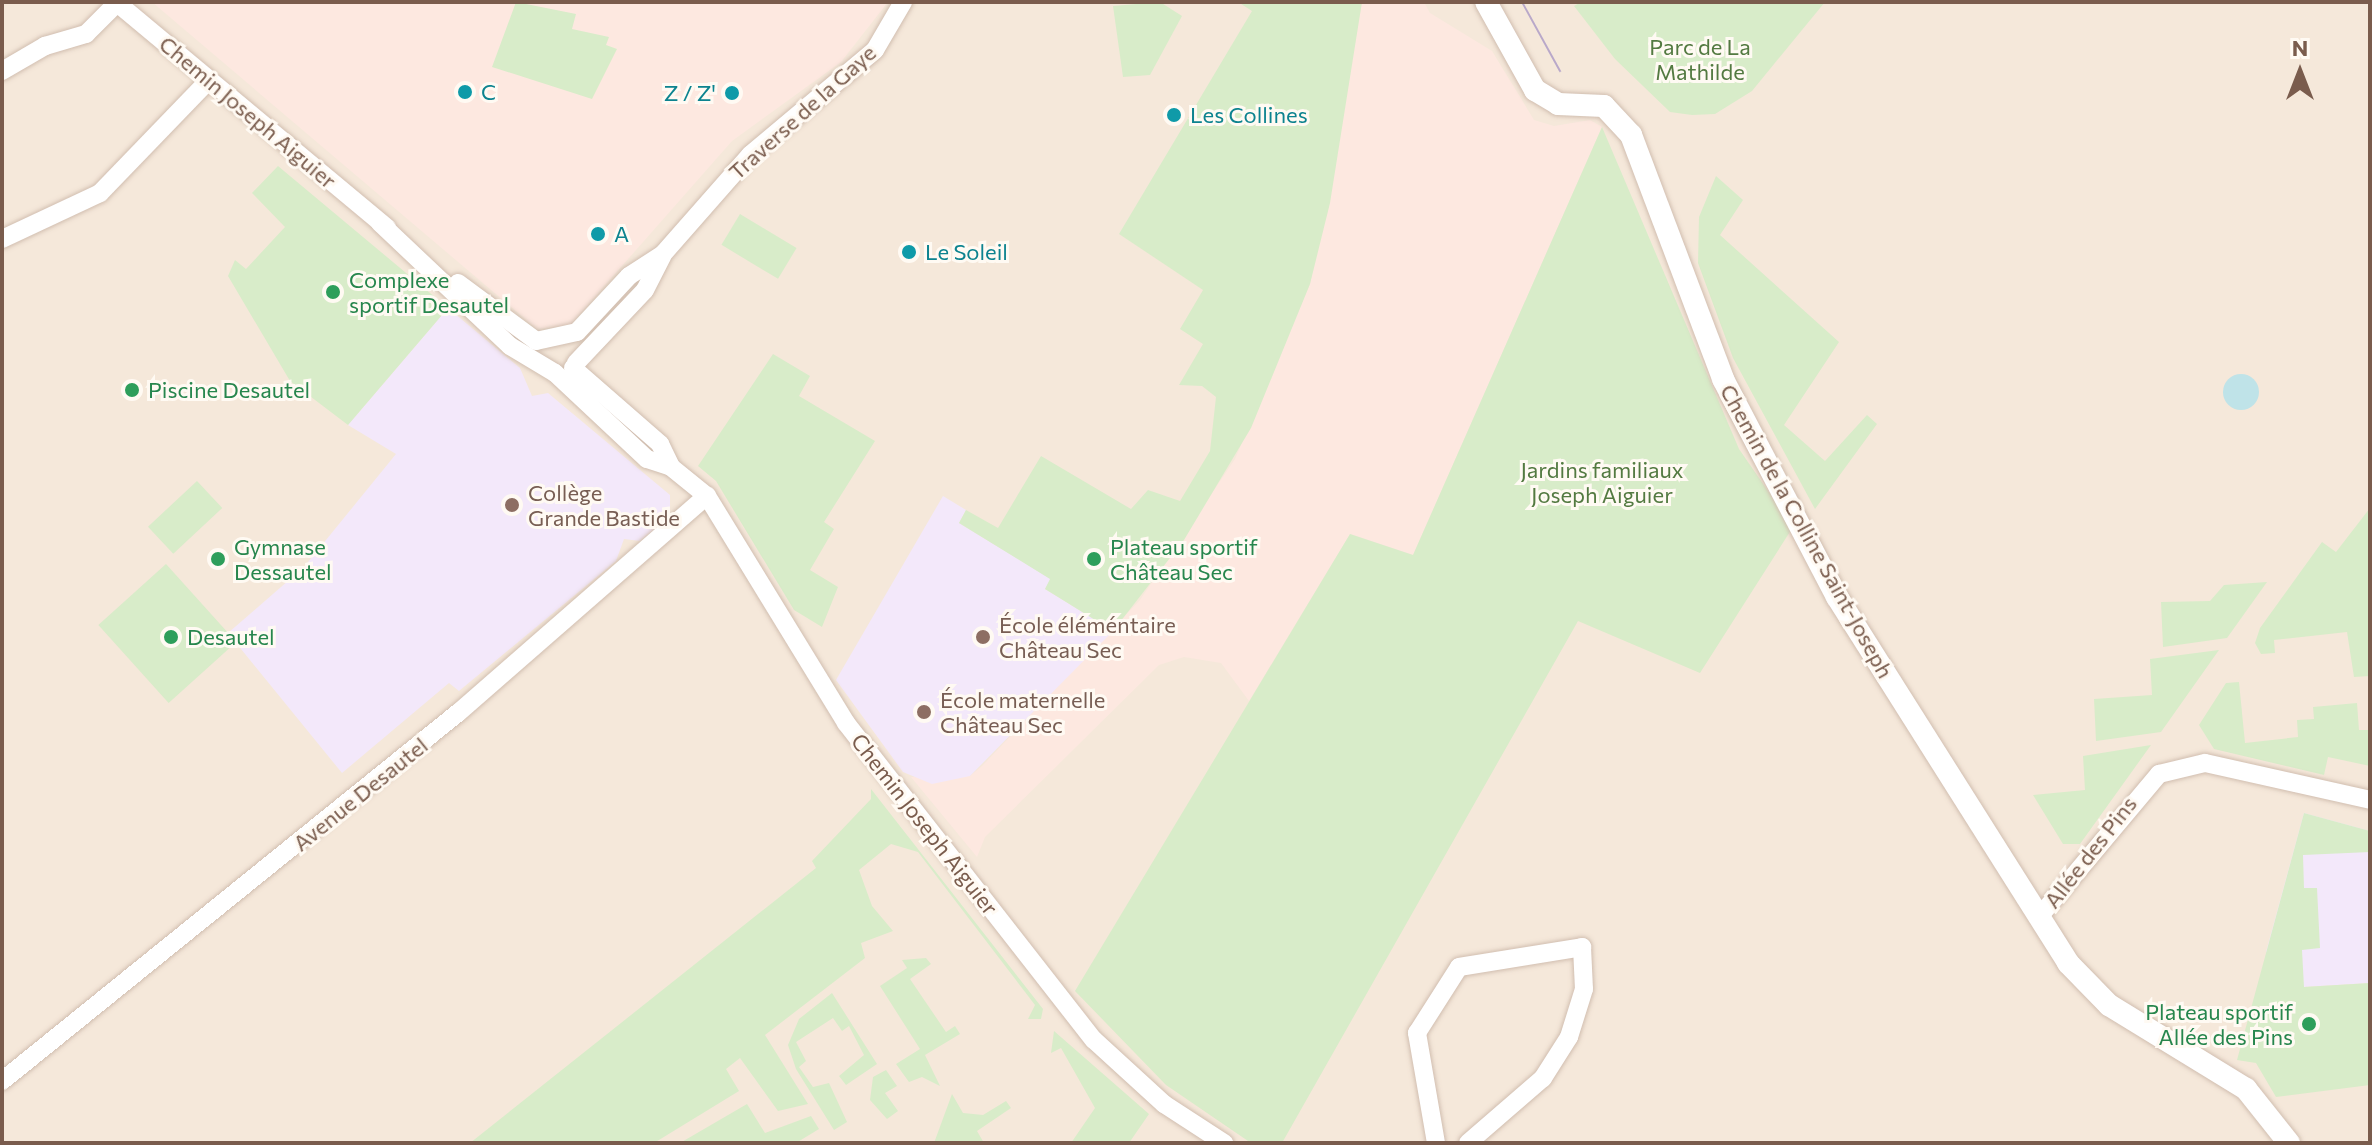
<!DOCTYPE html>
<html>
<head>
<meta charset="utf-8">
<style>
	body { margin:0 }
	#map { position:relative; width:2372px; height:1145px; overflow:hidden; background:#fdf6ec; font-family:Commissioner,sans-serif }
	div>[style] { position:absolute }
	.residential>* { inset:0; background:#f5e8da; transform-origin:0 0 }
	.commercial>* { inset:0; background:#fde8e0 }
	.education>* { inset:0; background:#f3e8fa }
	.green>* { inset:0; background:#d8ecc9; transform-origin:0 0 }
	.water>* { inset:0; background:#bfe3e8 }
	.round { border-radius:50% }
	.roads { filter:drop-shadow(0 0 2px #d1beb0) drop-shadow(0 0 2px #d1beb0) }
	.minor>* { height:18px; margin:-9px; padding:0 9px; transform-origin:9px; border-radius:9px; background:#fff }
	.tertiary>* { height:22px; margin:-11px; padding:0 11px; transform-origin:11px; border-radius:11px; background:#fff }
	.tram>* { height:2px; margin:-1px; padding:0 1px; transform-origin:1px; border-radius:1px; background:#b9a8c9 }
	.dots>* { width:22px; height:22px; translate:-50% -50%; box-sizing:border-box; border:4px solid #fffaf3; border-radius:50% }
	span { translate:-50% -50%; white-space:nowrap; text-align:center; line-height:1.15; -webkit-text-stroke:6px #fffaf3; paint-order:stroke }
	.park-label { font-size:22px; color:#537a41 }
	.culture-label { font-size:22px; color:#0d838f }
	.left { translate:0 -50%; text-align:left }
	.right { translate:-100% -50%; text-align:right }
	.street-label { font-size:22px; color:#7a5c4d }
	.leisure-label { font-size:22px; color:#27864d }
	.education-label { font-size:22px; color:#785e54 }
	.frame { position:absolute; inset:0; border:4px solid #7a5c4d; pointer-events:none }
	.north { position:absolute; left:2260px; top:32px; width:80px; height:80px; -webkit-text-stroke:6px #fffaf3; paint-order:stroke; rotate:0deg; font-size:22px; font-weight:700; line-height:32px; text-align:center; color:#7a5c4d }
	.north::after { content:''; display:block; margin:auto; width:28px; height:36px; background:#7a5c4d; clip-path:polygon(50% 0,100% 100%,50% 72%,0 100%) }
</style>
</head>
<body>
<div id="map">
	<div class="residential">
		<i style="left:2px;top:2px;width:2368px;height:1141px"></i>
	</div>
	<div class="commercial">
		<i style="clip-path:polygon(152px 2px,888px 2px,841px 62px,732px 141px,570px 325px,537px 329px)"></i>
		<i style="clip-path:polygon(1362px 2px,1424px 2px,1430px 13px,1492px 51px,1534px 120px,1554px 126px,1590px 120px,1602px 127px,1413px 555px,1350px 534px,1249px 701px,1221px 663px,1184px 657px,1159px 665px,985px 837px,977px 857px,911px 777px,970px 776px,982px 766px,1140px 600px,1235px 459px,1310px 284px)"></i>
	</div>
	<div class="education">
		<i style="clip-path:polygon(448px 308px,520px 368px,532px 396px,548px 393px,670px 495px,670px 516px,640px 541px,624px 539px,616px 561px,459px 691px,449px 683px,342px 773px,228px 633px,304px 567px,396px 454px,348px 425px)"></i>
		<i style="clip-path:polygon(943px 496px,966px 510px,959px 523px,1051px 579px,1045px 589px,1113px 631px,970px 776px,932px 784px,903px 772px,836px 680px)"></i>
		<i style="clip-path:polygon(2304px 813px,2370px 831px,2370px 983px,2303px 987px,2266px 952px)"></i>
	</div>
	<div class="green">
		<i style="clip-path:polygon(516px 2px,576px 14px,572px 29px,609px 37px,606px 45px,617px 49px,592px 99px,492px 67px)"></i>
		<i style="clip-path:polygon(1160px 2px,1182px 16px,1150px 75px,1123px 77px,1113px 6px)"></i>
		<i style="clip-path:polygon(1238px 2px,1362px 2px,1330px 203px,1310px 284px,1251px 428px,1184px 540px,1113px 631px,1045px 589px,1050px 579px,959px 523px,966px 510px,998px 528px,1041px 456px,1131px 509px,1148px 490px,1180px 501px,1210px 451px,1216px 397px,1202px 386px,1179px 385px,1203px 344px,1180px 329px,1203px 290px,1119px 234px,1252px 11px)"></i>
		<i style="clip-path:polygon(1581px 2px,1825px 2px,1752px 91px,1715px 114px,1692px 115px,1670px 112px,1615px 59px,1574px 6px)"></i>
		<i style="clip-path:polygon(1602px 127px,1739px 449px,1793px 527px,1700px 673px,1578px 621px,1282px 1143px,1251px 1143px,1166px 1085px,1075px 991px,1350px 534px,1413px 555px)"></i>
		<i style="clip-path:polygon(278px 166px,448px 308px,348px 425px,290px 381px,228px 276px,235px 260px,246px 269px,285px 227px,252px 193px)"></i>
		<i style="clip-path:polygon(1716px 176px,1743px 200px,1720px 235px,1839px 342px,1784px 425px,1825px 461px,1867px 415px,1877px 424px,1815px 509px,1733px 358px,1698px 263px,1699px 217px)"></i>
		<i style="left:740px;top:214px;width:66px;height:36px;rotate:31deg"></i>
		<i style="clip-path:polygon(773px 354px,810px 376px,799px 396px,875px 441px,824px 522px,834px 529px,810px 570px,838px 587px,822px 627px,794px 610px,716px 481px,698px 466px)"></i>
		<i style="left:197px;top:481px;width:37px;height:67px;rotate:47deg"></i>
		<i style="clip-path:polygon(2370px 508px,2370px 676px,2354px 677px,2347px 632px,2274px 640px,2275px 653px,2261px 654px,2255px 643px,2260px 628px,2322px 542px,2336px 552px)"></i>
		<i style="left:166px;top:564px;width:105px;height:91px;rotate:48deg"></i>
		<i style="clip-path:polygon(2267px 582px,2227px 638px,2163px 647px,2161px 602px,2210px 601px,2224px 585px)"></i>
		<i style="clip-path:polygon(2219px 650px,2161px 732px,2096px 741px,2094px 699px,2152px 695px,2150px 659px)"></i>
		<i style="clip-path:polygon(2239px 682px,2245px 743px,2298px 737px,2297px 720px,2314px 719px,2313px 707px,2357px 703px,2359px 730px,2370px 730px,2370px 766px,2328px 757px,2324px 775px,2214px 749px,2199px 725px,2226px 683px)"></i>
		<i style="clip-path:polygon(2151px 745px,2080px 844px,2063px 844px,2033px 795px,2085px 790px,2083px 756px)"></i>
		<i style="clip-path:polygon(871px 789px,1043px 1009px,1041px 1019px,1028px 1019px,1035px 1005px,918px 852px,891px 844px,859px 870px,872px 906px,893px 931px,861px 943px,865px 958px,765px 1035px,808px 1104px,778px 1111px,740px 1058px,726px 1069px,739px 1091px,654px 1143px,470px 1143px,816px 868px,812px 861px,871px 799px)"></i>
		<i style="clip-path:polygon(2304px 813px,2370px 831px,2370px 852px,2303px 855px,2304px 888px,2317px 888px,2320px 948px,2302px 950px,2304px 987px,2370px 983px,2370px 1085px,2276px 1097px,2256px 1063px,2237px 1060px)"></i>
		<i style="clip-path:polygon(926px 958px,931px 964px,910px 979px,946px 1032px,955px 1026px,960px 1034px,925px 1055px,940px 1086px,922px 1077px,909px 1082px,896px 1064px,920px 1049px,880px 986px,907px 968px,902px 960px)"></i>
		<i style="clip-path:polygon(832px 993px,877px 1064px,846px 1085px,839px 1076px,864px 1055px,849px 1026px,842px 1031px,833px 1018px,796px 1042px,806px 1061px,799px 1067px,813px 1087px,829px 1083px,847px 1122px,834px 1130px,796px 1069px,788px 1045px,799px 1019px)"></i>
		<i style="clip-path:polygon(1054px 1031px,1149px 1114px,1129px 1143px,1071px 1143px,1095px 1108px,1061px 1048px,1051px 1053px)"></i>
		<i style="clip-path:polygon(886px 1070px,897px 1086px,885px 1093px,898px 1111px,887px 1119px,870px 1100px,873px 1077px)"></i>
		<i style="clip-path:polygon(952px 1094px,963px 1113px,983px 1115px,1006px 1101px,1011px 1108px,977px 1131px,984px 1143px,934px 1143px)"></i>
		<i style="clip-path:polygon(747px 1104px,765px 1133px,811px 1116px,819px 1129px,796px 1143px,680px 1143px)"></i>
	</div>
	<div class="water">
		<i class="round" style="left:2223px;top:374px;width:36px;height:36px"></i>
	</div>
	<div class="roads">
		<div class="minor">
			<i style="left:116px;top:2px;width:353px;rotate:39.8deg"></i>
			<i style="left:2px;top:71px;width:50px;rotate:-30.2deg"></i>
			<i style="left:45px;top:46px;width:43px;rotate:-16.3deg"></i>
			<i style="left:86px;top:34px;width:44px;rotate:-45deg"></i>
			<i style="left:380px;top:223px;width:179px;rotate:43.4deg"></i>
			<i style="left:510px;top:346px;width:52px;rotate:31deg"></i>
			<i style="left:555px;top:373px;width:126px;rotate:43.1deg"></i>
			<i style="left:647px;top:459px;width:25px;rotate:18deg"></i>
			<i style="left:671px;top:467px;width:46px;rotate:38.9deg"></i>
			<i style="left:707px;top:496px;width:266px;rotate:58.5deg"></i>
			<i style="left:846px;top:723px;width:402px;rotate:52deg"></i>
			<i style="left:1094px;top:1040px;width:95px;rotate:42.4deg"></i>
			<i style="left:1164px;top:1104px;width:72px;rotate:33deg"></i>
			<i style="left:2px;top:239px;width:108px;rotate:-25.1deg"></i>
			<i style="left:100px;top:193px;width:157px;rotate:-46deg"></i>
			<i style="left:458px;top:283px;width:97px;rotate:36.6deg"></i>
			<i style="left:536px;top:341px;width:42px;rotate:-12.4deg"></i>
			<i style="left:577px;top:332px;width:76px;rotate:-47.1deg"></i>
			<i style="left:629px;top:276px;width:40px;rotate:-32.9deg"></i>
			<i style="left:663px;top:254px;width:132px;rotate:-48.7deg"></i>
			<i style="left:750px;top:155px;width:163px;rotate:-40deg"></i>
			<i style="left:875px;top:50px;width:56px;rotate:-59.7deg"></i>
			<i style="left:576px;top:363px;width:100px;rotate:-46.6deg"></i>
			<i style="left:645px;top:290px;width:38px;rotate:-63deg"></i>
			<i style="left:573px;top:368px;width:116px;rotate:41.1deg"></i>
			<i style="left:660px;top:444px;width:25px;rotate:64deg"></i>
			<i style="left:2039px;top:917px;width:187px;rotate:-50deg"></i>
			<i style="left:2159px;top:774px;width:47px;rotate:-13.4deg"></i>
			<i style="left:2205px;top:763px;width:169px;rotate:12.6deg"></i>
			<i style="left:2px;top:1081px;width:587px;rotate:-38.92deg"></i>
			<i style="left:459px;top:712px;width:329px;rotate:-41.1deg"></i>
			<i style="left:1436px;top:1143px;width:112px;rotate:-99.8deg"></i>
			<i style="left:1417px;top:1033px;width:78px;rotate:-57.5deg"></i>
			<i style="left:1459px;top:967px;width:125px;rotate:-9.2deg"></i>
			<i style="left:1582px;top:947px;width:42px;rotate:87.3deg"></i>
			<i style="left:1584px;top:989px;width:50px;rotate:107.4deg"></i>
			<i style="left:1569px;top:1037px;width:49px;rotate:122.4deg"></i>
			<i style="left:1543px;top:1078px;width:99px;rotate:139.1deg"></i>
		</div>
		<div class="tertiary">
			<i style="left:1486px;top:2px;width:101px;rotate:60.9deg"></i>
			<i style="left:1535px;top:90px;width:27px;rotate:31deg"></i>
			<i style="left:1558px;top:104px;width:46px;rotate:2.5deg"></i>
			<i style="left:1604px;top:106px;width:40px;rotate:47deg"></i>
			<i style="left:1631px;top:135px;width:261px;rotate:69.3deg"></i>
			<i style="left:1723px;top:379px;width:246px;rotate:62.4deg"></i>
			<i style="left:1837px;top:597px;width:433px;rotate:57.7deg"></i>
			<i style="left:2068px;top:963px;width:59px;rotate:45.7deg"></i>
			<i style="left:2109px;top:1005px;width:161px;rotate:31.5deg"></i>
			<i style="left:2246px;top:1089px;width:69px;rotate:51.5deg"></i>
		</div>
	</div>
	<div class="tram">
		<i style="left:1522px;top:2px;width:79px;rotate:61.2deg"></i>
	</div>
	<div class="dots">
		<i style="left:465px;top:92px;background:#0f9aa8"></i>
		<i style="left:732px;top:93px;background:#0f9aa8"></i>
		<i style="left:1174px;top:115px;background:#0f9aa8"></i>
		<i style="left:598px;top:234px;background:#0f9aa8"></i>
		<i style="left:909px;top:252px;background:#0f9aa8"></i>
		<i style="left:333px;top:292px;background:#2e9e5b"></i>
		<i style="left:132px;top:390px;background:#2e9e5b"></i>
		<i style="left:512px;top:505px;background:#8d6e63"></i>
		<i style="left:218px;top:559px;background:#2e9e5b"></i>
		<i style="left:1094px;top:559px;background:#2e9e5b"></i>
		<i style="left:171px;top:637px;background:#2e9e5b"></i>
		<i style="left:983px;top:637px;background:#8d6e63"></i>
		<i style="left:924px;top:712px;background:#8d6e63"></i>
		<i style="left:2309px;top:1024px;background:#2e9e5b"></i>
	</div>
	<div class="park-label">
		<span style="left:1700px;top:59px">Parc de La<br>Mathilde</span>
		<span style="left:1602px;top:482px">Jardins familiaux<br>Joseph Aiguier</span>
	</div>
	<div class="culture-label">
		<span class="left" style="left:481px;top:92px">C</span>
		<span class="right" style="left:716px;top:93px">Z / Z'</span>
		<span class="left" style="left:1190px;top:115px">Les Collines</span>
		<span class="left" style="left:614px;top:234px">A</span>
		<span class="left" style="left:925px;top:252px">Le Soleil</span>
	</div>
	<div class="street-label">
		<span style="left:248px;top:112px;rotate:40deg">Chemin Joseph Aiguier</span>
		<span style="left:802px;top:112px;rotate:-42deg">Traverse de la Gaye</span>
		<span style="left:1807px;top:531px;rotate:61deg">Chemin de la Colline Saint-Joseph</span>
		<span style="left:360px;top:794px;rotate:-39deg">Avenue Desautel</span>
		<span style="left:925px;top:824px;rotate:52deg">Chemin Joseph Aiguier</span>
		<span style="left:2090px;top:852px;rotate:-52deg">Allée des Pins</span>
	</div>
	<div class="leisure-label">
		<span class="left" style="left:349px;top:292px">Complexe<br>sportif Desautel</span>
		<span class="left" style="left:148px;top:390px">Piscine Desautel</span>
		<span class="left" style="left:234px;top:559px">Gymnase<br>Dessautel</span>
		<span class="left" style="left:1110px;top:559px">Plateau sportif<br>Château Sec</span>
		<span class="left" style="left:187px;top:637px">Desautel</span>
		<span class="right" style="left:2293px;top:1024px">Plateau sportif<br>Allée des Pins</span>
	</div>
	<div class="education-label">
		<span class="left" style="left:528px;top:505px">Collège<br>Grande Bastide</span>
		<span class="left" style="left:999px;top:637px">École éléméntaire<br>Château Sec</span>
		<span class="left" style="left:940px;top:712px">École maternelle<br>Château Sec</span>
	</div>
	<div class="frame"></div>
	<div class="north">N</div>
</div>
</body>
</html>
